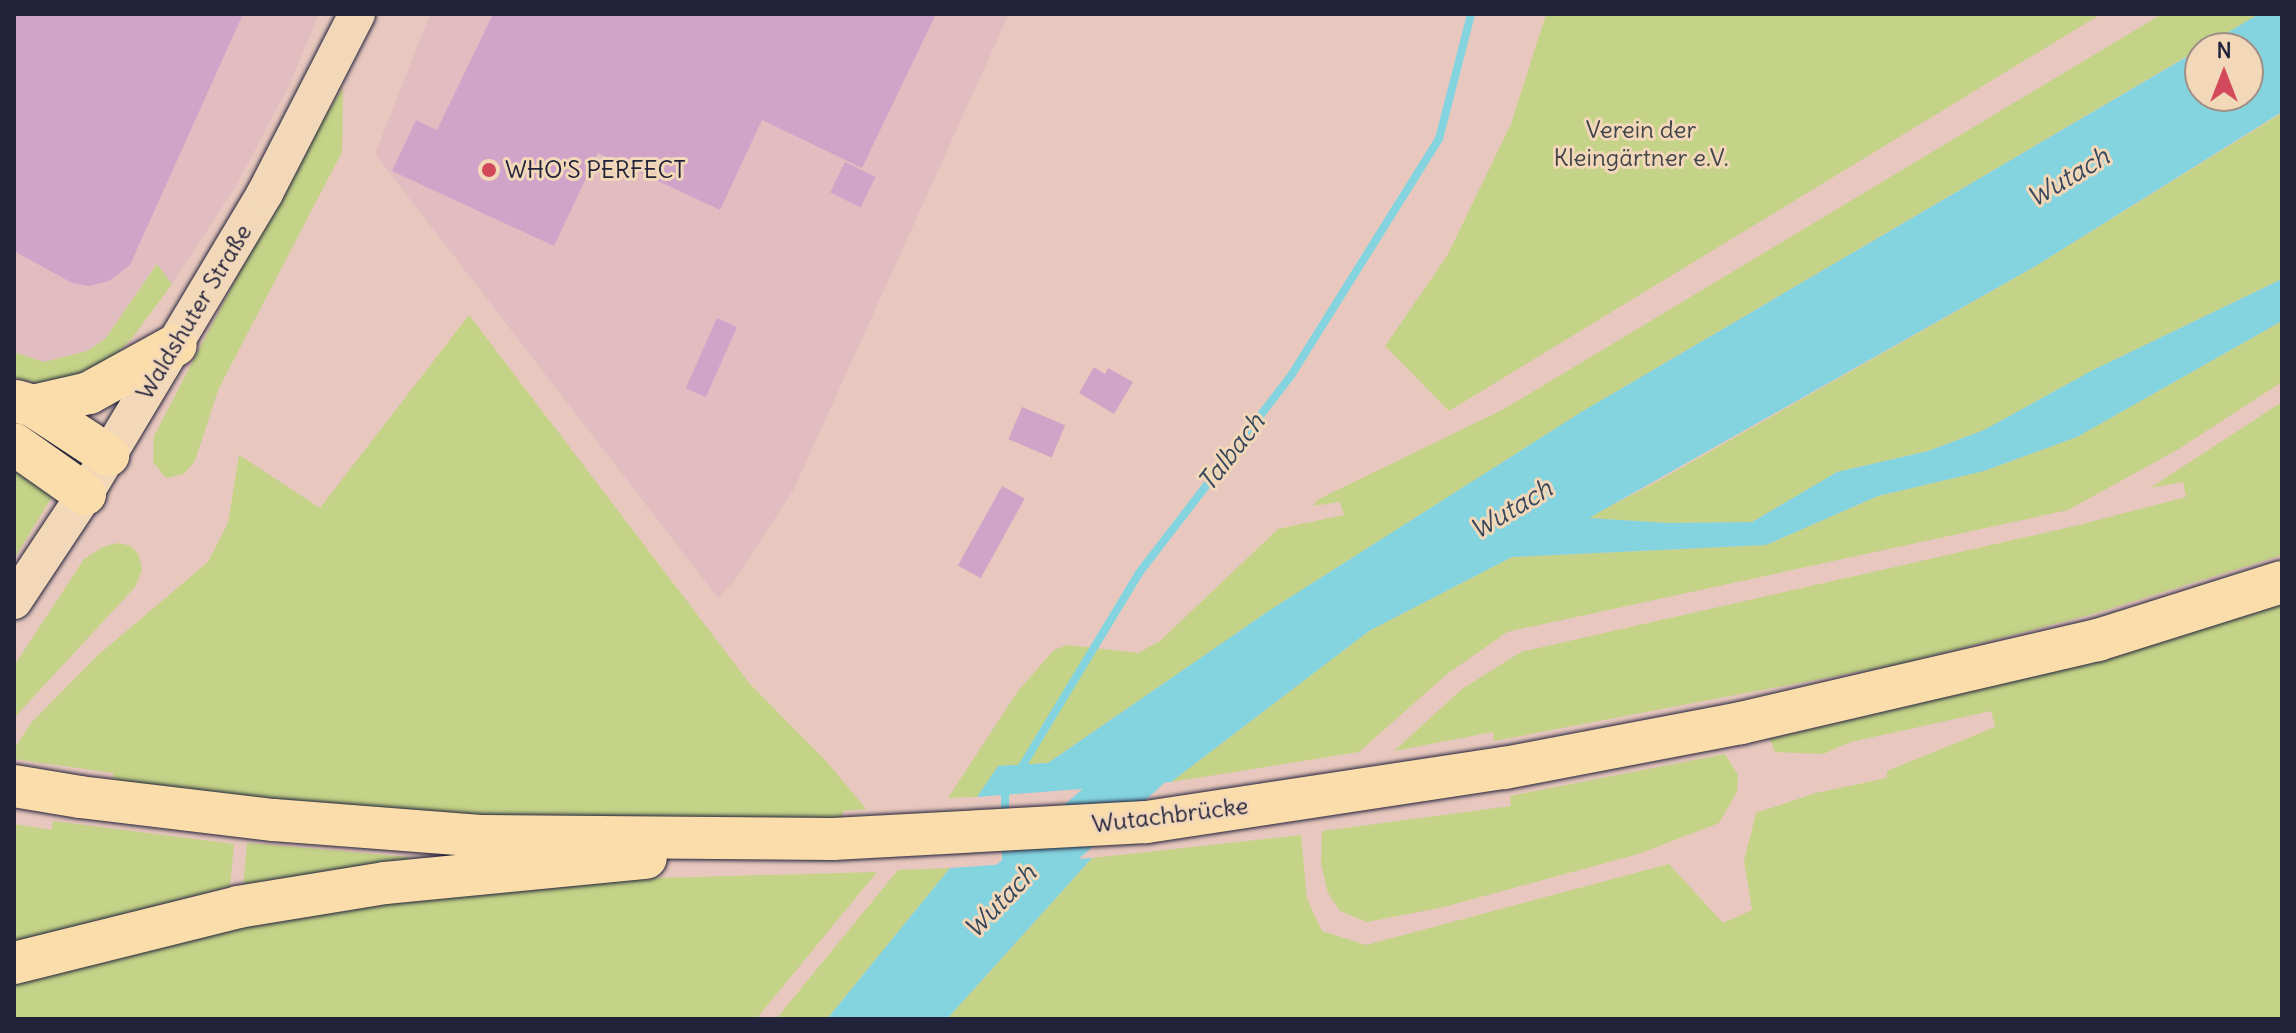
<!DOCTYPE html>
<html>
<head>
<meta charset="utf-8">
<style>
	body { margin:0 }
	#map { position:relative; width:2296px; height:1033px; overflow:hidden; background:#e8c8be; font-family:Delius,sans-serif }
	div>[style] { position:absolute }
	.built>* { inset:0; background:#e1bdc1 }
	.green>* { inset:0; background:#c4d387 }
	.water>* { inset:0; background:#84d4df }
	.stream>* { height:8px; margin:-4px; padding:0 4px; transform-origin:4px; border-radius:4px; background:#84d4df }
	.river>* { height:50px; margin:-25px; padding:0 25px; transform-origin:25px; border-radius:25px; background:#84d4df }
	.building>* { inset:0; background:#d0a4c8; transform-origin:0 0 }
	.roads { filter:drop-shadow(0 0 2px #22223b) drop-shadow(0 0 2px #22223b) }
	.secondary>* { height:36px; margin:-18px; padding:0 18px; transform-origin:18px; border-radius:18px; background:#f2d8b9 }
	.trunk>* { height:42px; margin:-21px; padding:0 21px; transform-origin:21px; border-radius:21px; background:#faddab }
	.dots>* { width:22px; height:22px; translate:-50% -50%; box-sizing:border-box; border:4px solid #f2d8b9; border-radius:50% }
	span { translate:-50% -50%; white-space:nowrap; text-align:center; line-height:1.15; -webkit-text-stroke:6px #f2d8b9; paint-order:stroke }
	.park-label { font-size:24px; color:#42454a }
	.poi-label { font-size:24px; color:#22223b }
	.left { translate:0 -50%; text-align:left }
	.street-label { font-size:24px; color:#22223b }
	.water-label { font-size:26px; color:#36465c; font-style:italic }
	.frame { position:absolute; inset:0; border:16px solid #22223b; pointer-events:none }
	.north { position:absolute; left:2184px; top:32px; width:80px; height:80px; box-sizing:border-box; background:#f2d8b9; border:2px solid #9f8f87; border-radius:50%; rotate:0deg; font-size:22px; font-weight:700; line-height:32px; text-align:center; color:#22223b }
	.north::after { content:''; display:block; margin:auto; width:28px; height:36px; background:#d1495b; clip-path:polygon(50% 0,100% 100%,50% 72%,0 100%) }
</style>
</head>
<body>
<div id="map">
	<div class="built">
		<i style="clip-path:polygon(14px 14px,319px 14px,289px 86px,236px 186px,172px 284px,156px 264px,105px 339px,87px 351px,44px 362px,14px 352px)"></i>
		<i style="clip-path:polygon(430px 14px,1009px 14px,794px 489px,735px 580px,718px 598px,375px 154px)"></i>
	</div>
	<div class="green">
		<i style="clip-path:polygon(1546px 14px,2101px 14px,1449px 411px,1385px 346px,1447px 256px,1511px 124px)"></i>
		<i style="clip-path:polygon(2162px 14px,2259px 14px,1583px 411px,1270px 610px,1048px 763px,998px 766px,977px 797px,948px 798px,1018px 691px,1054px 650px,1068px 645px,1138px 653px,1160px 641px,1278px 529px,1344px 515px,1340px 502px,1313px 506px,1319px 499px,1504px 409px)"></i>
		<i style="clip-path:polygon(343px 88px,342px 152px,218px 390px,195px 461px,184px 474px,166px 478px,153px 462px,154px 436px,304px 148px)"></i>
		<i style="clip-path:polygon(2282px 113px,2282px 279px,2093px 370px,1984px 430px,1928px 451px,1837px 472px,1752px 522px,1668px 523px,1588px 518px,1660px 480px,2034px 267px)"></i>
		<i style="clip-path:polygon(157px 264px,172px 284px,133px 337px,102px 368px,60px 383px,35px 383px,14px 378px,14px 352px,44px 362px,87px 351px,105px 339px)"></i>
		<i style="clip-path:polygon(469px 315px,750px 684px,827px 762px,866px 809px,844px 811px,839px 820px,561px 820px,333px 806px,114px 784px,113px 773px,14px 759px,14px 749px,31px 723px,97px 656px,208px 562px,228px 523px,239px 455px,320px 508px)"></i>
		<i style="clip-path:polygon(2282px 321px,2282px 382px,2177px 450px,2068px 510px,1507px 632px,1447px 674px,1359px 752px,1171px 782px,1369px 631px,1512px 557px,1766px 545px,1878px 496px,1984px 471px,2077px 437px)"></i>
		<i style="clip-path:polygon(2282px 402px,2282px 555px,2089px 615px,1904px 663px,1494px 741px,1493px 732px,1394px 751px,1462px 689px,1521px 652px,2079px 525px,2186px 497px,2183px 482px,2150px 488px)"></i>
		<i style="clip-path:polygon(14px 454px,58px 487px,14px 559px)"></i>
		<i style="clip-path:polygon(118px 543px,131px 546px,139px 555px,142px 570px,135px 587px,14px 718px,14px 666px,84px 559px,103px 547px)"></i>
		<i style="clip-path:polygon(2282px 600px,2282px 1019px,947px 1019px,1092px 858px,1301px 835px,1307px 899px,1322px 931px,1366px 945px,1669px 864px,1723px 923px,1752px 910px,1744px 861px,1756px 813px,1816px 793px,1887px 778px,1887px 771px,1995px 727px,1991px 711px,1851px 742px,1823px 754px,1775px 752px,1770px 739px,2104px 659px)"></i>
		<i style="clip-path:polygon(1725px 754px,1738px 775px,1737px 792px,1719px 823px,1638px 854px,1444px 907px,1367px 922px,1340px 911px,1328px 893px,1321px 864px,1322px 831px,1511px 806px,1510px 796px)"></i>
		<i style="clip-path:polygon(53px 821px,234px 844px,230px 887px,14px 943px,14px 824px,52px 830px)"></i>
		<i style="clip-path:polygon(247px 843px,409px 857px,409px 861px,243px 888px)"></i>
		<i style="clip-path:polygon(950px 868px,827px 1019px,776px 1019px,898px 870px)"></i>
		<i style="clip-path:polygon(877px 872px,756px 1019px,14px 1019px,14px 982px,126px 949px,398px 896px,623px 879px)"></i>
	</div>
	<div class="water">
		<i style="clip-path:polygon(2259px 14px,2282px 14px,2282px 112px,2034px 267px,1589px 518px,1668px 523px,1752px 522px,1837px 472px,1928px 451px,1984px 430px,2093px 370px,2282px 279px,2282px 321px,2077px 437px,1984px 471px,1878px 496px,1766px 545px,1512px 557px,1369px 631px,1171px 782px,977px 797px,998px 766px,1048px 763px,1270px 610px,1583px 411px,2200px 49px,2200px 96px,2248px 96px,2248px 48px,2201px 48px)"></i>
		<i style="clip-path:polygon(1092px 858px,947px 1019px,827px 1019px,950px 868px)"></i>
	</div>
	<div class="stream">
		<i style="left:1018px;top:773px;width:234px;rotate:-58.8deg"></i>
		<i style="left:1139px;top:573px;width:251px;rotate:-52.4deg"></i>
		<i style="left:1292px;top:374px;width:277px;rotate:-58deg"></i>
		<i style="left:1439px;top:139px;width:129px;rotate:-75.6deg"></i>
		<i style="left:1005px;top:818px;width:23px;rotate:-90deg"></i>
		<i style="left:1005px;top:795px;width:8px;rotate:-60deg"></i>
		<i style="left:1006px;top:843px;width:31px;rotate:90deg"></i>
	</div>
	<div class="river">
		<i style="left:990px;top:909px;width:26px;rotate:-50deg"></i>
		<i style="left:1007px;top:889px;width:222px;rotate:-41.5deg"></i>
	</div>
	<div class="building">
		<i style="clip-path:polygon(14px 14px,243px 14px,130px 265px,109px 281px,89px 286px,72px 283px,14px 251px)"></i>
		<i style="clip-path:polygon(493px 14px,936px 14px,862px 168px,762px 120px,720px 210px,598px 153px,554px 246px,392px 171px,416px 120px,437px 130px)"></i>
		<i style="left:845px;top:162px;width:34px;height:34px;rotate:26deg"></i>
		<i style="left:717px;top:318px;width:22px;height:77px;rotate:24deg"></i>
		<i style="clip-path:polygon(1094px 367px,1105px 374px,1108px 368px,1133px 382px,1114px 414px,1079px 393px)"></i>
		<i style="left:1022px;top:407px;width:47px;height:35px;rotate:23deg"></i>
		<i style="left:1002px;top:486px;width:26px;height:91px;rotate:29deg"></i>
	</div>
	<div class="roads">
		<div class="secondary">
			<i style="left:14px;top:601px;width:128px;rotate:-56.4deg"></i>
			<i style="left:85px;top:494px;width:351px;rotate:-59.1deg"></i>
			<i style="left:265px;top:193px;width:201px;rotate:-62.8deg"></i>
		</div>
		<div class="trunk">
			<i style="left:16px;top:401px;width:18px;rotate:16deg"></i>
			<i style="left:33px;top:406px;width:90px;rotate:33.2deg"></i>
			<i style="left:33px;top:406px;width:57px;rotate:-13.1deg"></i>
			<i style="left:89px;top:393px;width:99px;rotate:-28.9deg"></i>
			<i style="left:14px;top:444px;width:87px;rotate:35.2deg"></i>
			<i style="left:14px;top:786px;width:67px;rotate:9.5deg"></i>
			<i style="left:80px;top:797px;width:195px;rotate:6.8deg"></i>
			<i style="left:274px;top:820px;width:210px;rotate:4.4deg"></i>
			<i style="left:483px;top:836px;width:350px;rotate:0.5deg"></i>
			<i style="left:833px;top:839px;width:313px;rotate:-3.1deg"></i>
			<i style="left:1146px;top:822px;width:363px;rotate:-8.6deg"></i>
			<i style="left:1505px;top:768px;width:240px;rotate:-10.8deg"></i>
			<i style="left:1741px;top:723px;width:367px;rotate:-13.1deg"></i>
			<i style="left:2098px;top:640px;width:193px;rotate:-17.5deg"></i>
			<i style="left:14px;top:963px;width:231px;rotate:-14deg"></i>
			<i style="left:238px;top:907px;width:149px;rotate:-9.3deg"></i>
			<i style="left:385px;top:883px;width:262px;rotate:-5.5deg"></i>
		</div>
	</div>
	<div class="dots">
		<i style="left:489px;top:170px;background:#d1495b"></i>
	</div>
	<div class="park-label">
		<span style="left:1641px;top:144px">Verein der<br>Kleingärtner e.V.</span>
	</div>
	<div class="poi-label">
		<span class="left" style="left:505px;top:170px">WHO'S PERFECT</span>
	</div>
	<div class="street-label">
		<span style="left:194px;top:312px;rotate:-59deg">Waldshuter Straße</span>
		<span style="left:1170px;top:815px;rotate:-7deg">Wutachbrücke</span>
	</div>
	<div class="water-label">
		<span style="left:2068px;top:177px;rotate:-31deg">Wutach</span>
		<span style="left:1231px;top:452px;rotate:-52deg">Talbach</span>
		<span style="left:1511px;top:509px;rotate:-31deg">Wutach</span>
		<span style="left:1000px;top:901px;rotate:-46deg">Wutach</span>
	</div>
	<div class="frame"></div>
	<div class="north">N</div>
</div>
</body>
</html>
